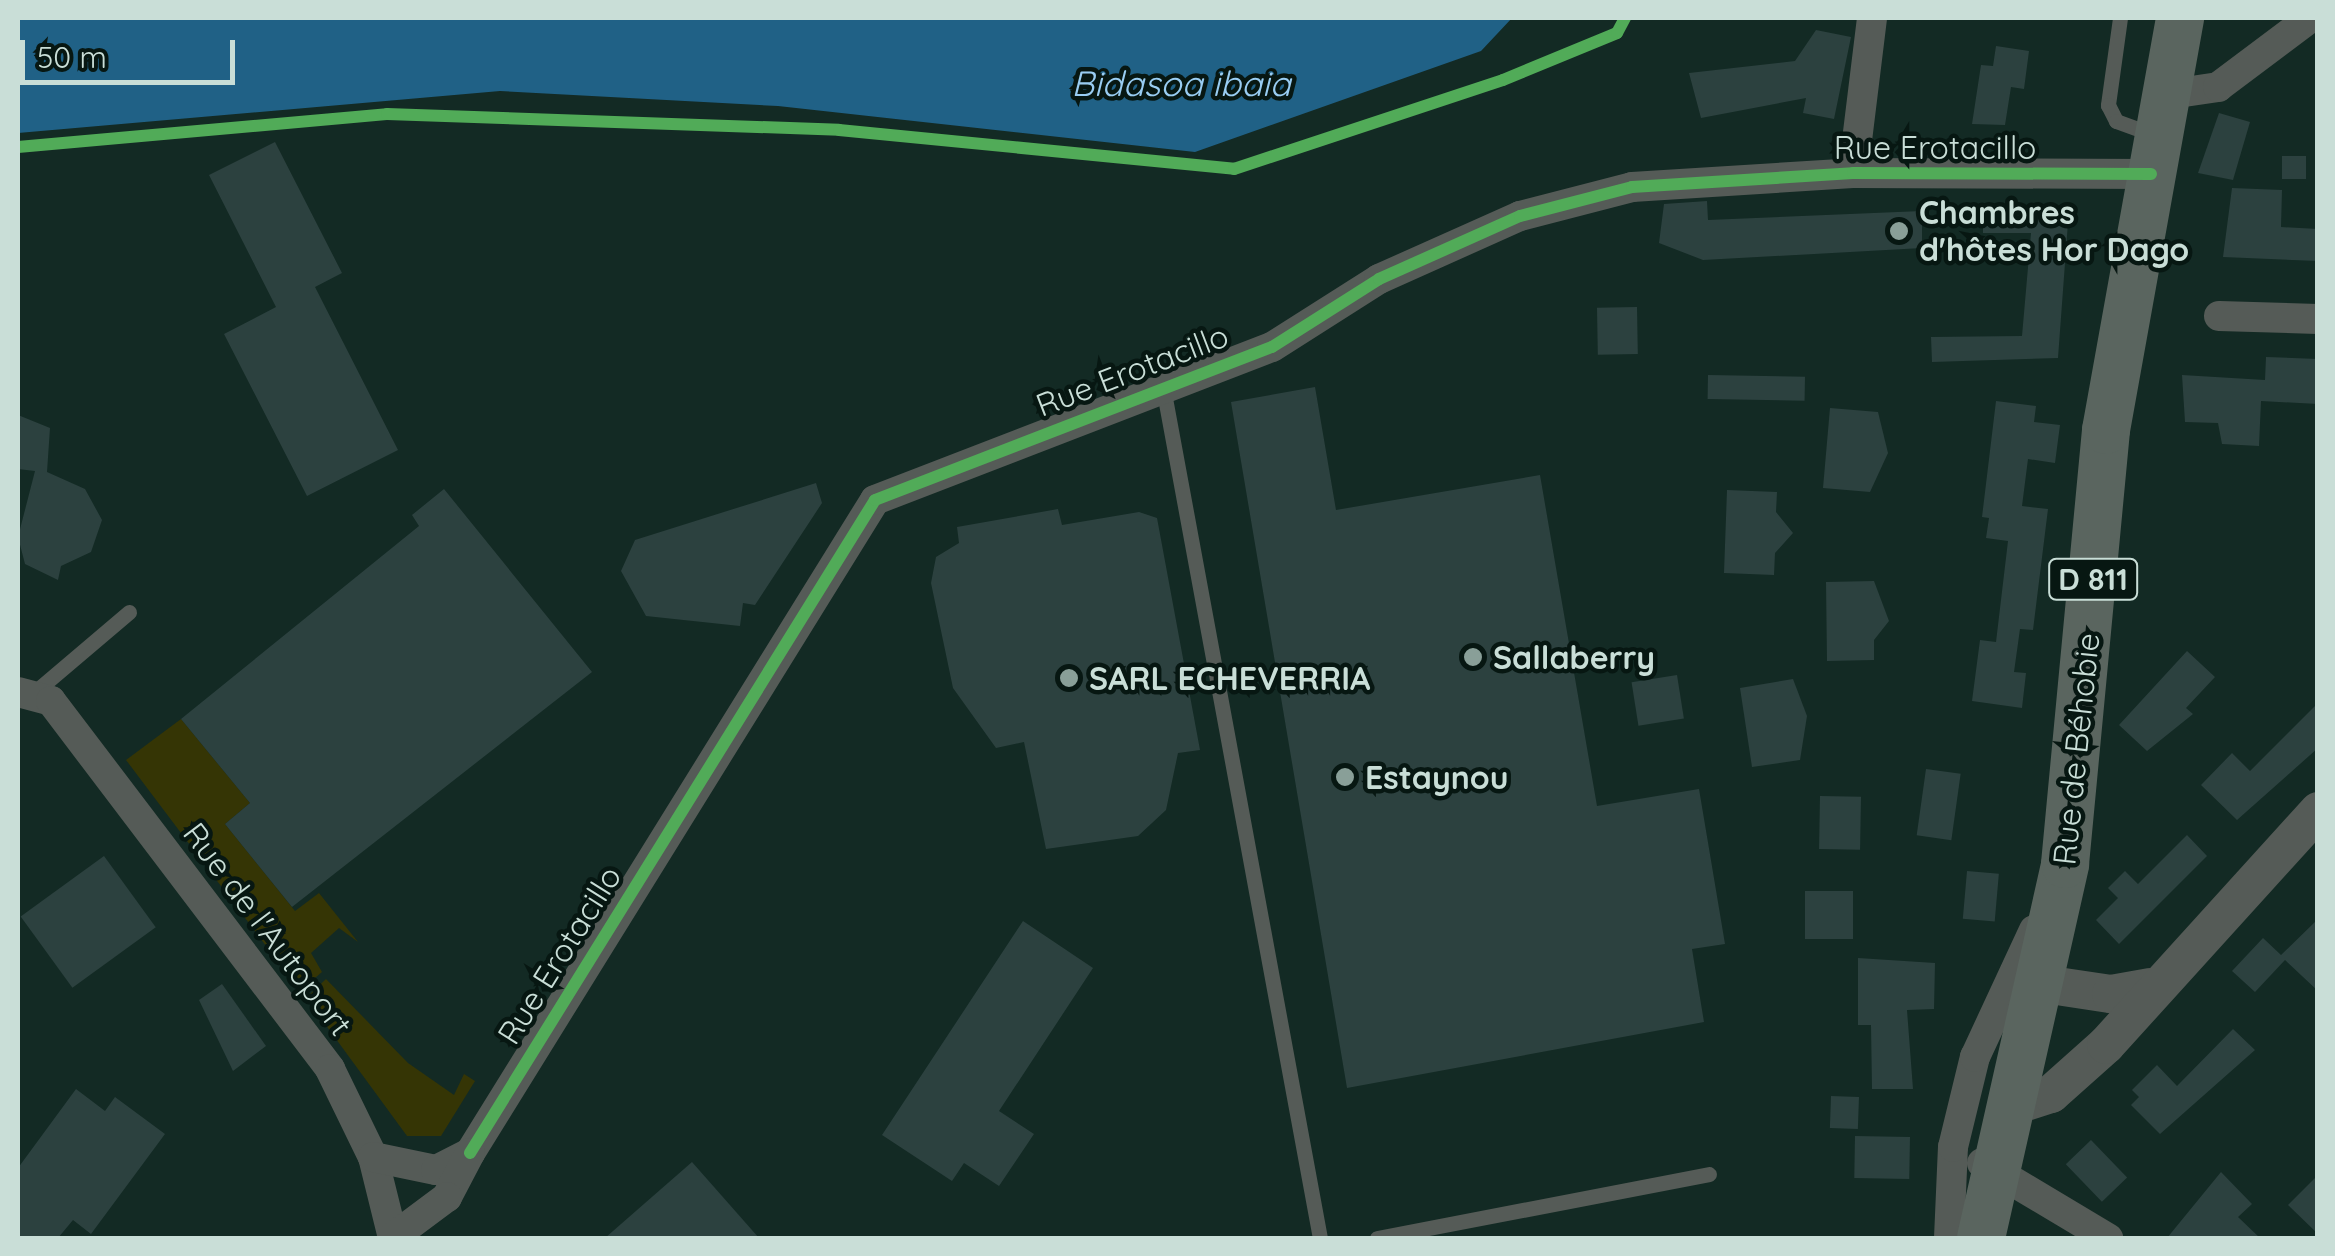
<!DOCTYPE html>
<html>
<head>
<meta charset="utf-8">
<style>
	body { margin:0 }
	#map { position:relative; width:2335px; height:1256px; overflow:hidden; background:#132a24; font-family:Quicksand,sans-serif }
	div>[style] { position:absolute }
	.green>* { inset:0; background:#353505 }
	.water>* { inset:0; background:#206186 }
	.building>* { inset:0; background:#2c413f; transform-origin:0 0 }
	.service>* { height:15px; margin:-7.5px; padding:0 7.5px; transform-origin:7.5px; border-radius:7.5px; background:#555b57 }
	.minor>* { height:30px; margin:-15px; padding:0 15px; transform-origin:15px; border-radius:15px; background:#555b57 }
	.tertiary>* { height:38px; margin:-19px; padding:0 19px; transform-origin:19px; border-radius:19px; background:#555b57 }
	.primary>* { height:48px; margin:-24px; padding:0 24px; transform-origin:24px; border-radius:24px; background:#5a655f }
	.cycleway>* { height:12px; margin:-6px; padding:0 6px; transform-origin:6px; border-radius:6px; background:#51ab58 }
	.dots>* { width:28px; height:28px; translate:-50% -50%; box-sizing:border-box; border:5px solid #071712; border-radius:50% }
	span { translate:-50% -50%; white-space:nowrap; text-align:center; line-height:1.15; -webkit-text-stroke:9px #071712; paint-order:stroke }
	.shield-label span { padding:2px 8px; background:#071712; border:2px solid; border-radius:8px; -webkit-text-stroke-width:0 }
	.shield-label { font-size:30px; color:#c9ded7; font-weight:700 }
	.street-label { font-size:32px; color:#c9ded7 }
	.poi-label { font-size:32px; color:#c9ded7; font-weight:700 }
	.left { translate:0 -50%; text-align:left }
	.water-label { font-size:35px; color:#99cdf2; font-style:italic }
	.frame { position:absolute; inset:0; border:20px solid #c9ded7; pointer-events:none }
	.scale { position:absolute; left:20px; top:40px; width:215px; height:45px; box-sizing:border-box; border:5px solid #c9ded7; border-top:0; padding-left:12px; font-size:30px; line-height:35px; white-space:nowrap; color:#c9ded7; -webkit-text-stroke:8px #071712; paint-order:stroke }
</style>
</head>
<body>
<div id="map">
	<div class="green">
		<i style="clip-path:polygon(181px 719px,250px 803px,225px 824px,295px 911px,319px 893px,358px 942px,339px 928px,311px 953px,322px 972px,300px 991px,126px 760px)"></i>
		<i style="clip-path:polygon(326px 979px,408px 1063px,454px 1095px,464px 1074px,475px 1081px,441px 1136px,407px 1136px,306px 998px)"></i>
	</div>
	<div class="water">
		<i style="clip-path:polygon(18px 18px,1512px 18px,1481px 51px,1195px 152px,778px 106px,500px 91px,18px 133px)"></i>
	</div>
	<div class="building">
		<i style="clip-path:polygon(1816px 30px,1851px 37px,1834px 119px,1803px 113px,1806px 98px,1701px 118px,1689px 73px,1795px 61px)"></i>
		<i style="clip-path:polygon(1996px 46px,2029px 51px,2024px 89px,2011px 87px,2005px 125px,1972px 124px,1981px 65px,1993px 66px)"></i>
		<i style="clip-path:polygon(2219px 113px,2250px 122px,2233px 180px,2198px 173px)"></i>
		<i style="clip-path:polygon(275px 142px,342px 273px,315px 287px,398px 450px,307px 496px,224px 334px,276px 307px,209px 175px)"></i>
		<i style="left:2282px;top:156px;width:24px;height:23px"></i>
		<i style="clip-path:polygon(2232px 188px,2282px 190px,2281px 227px,2318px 229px,2318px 261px,2223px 257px)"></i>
		<i style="clip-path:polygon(1707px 201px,1708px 220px,1922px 211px,1922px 248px,1703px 260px,1659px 243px,1664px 204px)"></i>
		<i style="clip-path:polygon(2069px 209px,2058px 358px,1932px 362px,1931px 337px,2022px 336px,2031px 233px,1983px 233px,1983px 211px)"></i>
		<i style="left:1637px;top:307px;width:47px;height:40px;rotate:89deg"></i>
		<i style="clip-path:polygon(2266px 357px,2318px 359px,2318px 404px,2261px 401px,2259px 446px,2222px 444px,2218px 423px,2185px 422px,2182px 375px,2265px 380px)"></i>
		<i style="left:1708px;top:375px;width:97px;height:24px;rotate:1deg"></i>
		<i style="clip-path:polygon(1315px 387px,1336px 510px,1540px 475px,1597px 806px,1699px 789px,1725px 944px,1692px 949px,1704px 1022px,1347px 1088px,1231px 402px)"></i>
		<i style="clip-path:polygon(1996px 401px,2036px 406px,2034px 422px,2060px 425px,2055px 463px,2028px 459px,2022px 506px,2048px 509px,2033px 630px,2020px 629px,2014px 672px,2026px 673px,2022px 708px,1972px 701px,1980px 640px,1996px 642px,2008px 541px,1986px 538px,1989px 518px,1982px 517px)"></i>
		<i style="clip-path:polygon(1830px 408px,1878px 412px,1888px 453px,1870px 492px,1823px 488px)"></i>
		<i style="clip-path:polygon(18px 415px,50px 428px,47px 472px,85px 489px,102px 520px,91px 552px,61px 566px,58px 580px,25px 564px,18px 537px,35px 471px,18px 469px)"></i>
		<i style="clip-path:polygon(816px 483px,822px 503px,755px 605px,743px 603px,740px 626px,646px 616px,621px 571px,635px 540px)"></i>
		<i style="clip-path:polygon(444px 489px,592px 672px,292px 907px,225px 824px,250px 803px,181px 719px,419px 526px,412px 515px)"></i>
		<i style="clip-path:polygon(1727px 490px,1777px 492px,1776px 512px,1793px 533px,1775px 553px,1774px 575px,1724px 573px)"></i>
		<i style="clip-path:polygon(1058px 509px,1062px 525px,1139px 512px,1157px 518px,1200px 750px,1178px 753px,1166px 810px,1138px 836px,1046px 849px,1024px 742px,996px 748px,953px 688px,931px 583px,936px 557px,959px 543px,957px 527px)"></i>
		<i style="clip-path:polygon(1874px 581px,1889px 621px,1874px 640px,1874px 660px,1827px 661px,1826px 582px)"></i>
		<i style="clip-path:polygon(2187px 651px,2215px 677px,2186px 708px,2193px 714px,2147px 751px,2119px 725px)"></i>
		<i style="left:1677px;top:675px;width:44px;height:46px;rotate:81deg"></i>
		<i style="clip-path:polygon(1793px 679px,1807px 716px,1800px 760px,1752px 767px,1740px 688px)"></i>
		<i style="clip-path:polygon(2318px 703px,2318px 748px,2237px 820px,2201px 785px,2232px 753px,2250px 771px)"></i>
		<i style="left:1926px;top:769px;width:35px;height:67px;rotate:8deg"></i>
		<i style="left:1820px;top:796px;width:41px;height:53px;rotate:1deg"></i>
		<i style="clip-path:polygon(2187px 835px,2207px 856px,2119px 944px,2096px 920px,2118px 898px,2108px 888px,2125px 871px,2138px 884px)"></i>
		<i style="left:104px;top:856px;width:88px;height:103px;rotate:54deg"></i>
		<i style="left:1967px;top:871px;width:32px;height:48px;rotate:5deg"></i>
		<i style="left:1853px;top:891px;width:48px;height:48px;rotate:90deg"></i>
		<i style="clip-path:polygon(2318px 919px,2318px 991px,2285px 960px,2255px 992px,2232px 971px,2263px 938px,2281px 955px)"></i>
		<i style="clip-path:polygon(1023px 921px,1093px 968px,999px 1111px,1034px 1134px,999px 1186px,964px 1163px,952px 1181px,882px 1135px)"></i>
		<i style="clip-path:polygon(1858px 958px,1935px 963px,1934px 1009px,1907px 1010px,1913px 1089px,1872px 1089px,1871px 1025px,1858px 1025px)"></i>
		<i style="clip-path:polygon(222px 984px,266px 1046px,233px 1071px,199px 1000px)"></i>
		<i style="clip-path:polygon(2233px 1029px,2255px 1050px,2160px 1134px,2131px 1105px,2139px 1097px,2132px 1090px,2157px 1065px,2177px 1086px)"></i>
		<i style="clip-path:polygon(76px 1089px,105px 1111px,115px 1097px,165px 1134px,91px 1234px,73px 1220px,58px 1238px,18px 1238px,18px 1168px)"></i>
		<i style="left:1831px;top:1096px;width:28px;height:32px;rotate:2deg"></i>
		<i style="left:1855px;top:1136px;width:55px;height:42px;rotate:1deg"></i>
		<i style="left:2091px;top:1140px;width:52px;height:35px;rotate:46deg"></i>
		<i style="clip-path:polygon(692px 1162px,759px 1238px,605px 1238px)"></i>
		<i style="clip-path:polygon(2221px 1172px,2252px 1204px,2238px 1217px,2260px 1238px,2167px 1238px)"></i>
		<i style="clip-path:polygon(2318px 1175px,2318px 1234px,2288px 1205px)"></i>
	</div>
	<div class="service">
		<i style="left:2120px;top:18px;width:88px;rotate:97.9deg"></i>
		<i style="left:2108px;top:105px;width:18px;rotate:63deg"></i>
		<i style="left:2116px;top:121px;width:38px;rotate:20deg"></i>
		<i style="left:1163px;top:387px;width:865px;rotate:79.55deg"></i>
		<i style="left:36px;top:691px;width:122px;rotate:-40.3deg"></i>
		<i style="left:1377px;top:1238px;width:338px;rotate:-10.9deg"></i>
	</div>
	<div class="minor">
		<i style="left:2164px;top:95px;width:55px;rotate:-8.4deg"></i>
		<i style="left:2218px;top:87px;width:115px;rotate:-36.9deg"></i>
		<i style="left:1853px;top:173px;width:156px;rotate:-83deg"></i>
		<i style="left:2219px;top:316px;width:99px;rotate:1.7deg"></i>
		<i style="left:18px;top:692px;width:34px;rotate:15deg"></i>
		<i style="left:51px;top:701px;width:462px;rotate:52.8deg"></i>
		<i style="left:330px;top:1069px;width:98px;rotate:64deg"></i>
		<i style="left:373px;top:1157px;width:83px;rotate:76.1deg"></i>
		<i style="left:470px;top:1153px;width:768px;rotate:-58.19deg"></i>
		<i style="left:875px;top:500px;width:425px;rotate:-21.1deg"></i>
		<i style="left:1272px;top:347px;width:127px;rotate:-32.4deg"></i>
		<i style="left:1379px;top:279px;width:154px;rotate:-24.1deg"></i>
		<i style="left:1520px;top:216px;width:116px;rotate:-14.5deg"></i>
		<i style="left:1632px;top:187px;width:221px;rotate:-3.6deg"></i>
		<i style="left:1853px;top:173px;width:298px;rotate:0.2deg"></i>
		<i style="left:373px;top:1157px;width:64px;rotate:11.7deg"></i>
		<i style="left:436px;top:1170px;width:38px;rotate:-27deg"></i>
		<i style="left:470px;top:1153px;width:50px;rotate:117.6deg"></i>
		<i style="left:447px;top:1197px;width:69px;rotate:143.3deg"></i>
		<i style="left:1982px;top:1163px;width:147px;rotate:30.8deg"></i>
		<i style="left:1949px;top:1238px;width:91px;rotate:-87.5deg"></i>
		<i style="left:1953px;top:1147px;width:93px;rotate:-76.3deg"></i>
		<i style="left:1975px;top:1057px;width:140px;rotate:-65.1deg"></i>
	</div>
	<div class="tertiary">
		<i style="left:2037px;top:983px;width:75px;rotate:8.5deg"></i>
		<i style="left:2111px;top:994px;width:40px;rotate:-10deg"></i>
		<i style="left:2010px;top:1107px;width:43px;rotate:-17.6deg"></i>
		<i style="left:2051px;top:1094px;width:74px;rotate:-41.7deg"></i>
		<i style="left:2106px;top:1045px;width:316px;rotate:-47.8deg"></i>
	</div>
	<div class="primary">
		<i style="left:1981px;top:1238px;width:383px;rotate:-77.3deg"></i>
		<i style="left:2065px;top:864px;width:436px;rotate:-84.6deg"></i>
		<i style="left:2106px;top:430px;width:419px;rotate:-79.8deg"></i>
	</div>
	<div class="cycleway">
		<i style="left:18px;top:147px;width:370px;rotate:-5.1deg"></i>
		<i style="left:387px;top:114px;width:452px;rotate:2deg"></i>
		<i style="left:839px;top:130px;width:397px;rotate:5.6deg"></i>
		<i style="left:1234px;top:169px;width:283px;rotate:-18.3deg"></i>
		<i style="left:1503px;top:80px;width:123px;rotate:-22.4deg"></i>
		<i style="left:1617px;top:33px;width:17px;rotate:-62deg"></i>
		<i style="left:470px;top:1153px;width:768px;rotate:-58.19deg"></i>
		<i style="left:875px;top:500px;width:425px;rotate:-21.1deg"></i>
		<i style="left:1272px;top:347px;width:127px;rotate:-32.4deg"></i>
		<i style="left:1379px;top:279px;width:154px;rotate:-24.1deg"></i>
		<i style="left:1520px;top:216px;width:116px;rotate:-14.5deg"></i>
		<i style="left:1632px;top:187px;width:221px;rotate:-3.6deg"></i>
		<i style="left:1853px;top:173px;width:298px;rotate:0.2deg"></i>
	</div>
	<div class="dots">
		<i style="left:1899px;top:231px;background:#899f98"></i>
		<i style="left:1473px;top:657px;background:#899f98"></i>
		<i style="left:1069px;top:678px;background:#899f98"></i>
		<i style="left:1345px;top:777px;background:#899f98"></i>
	</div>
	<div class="shield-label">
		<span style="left:2093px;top:579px">D 811</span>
	</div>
	<div class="street-label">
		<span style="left:1935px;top:147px">Rue Erotacillo</span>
		<span style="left:1132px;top:370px;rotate:-21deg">Rue Erotacillo</span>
		<span style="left:2076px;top:749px;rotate:-84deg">Rue de Béhobie</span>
		<span style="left:268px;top:929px;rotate:53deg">Rue de l'Autoport</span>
		<span style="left:559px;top:955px;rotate:-58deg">Rue Erotacillo</span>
	</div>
	<div class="poi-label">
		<span class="left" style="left:1919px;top:231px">Chambres<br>d'hôtes Hor Dago</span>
		<span class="left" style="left:1493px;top:657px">Sallaberry</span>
		<span class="left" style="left:1089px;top:678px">SARL ECHEVERRIA</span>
		<span class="left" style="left:1365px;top:777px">Estaynou</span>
	</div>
	<div class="water-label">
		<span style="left:1181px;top:83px">Bidasoa ibaia</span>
	</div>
	<div class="frame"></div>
	<div class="scale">50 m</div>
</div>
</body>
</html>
